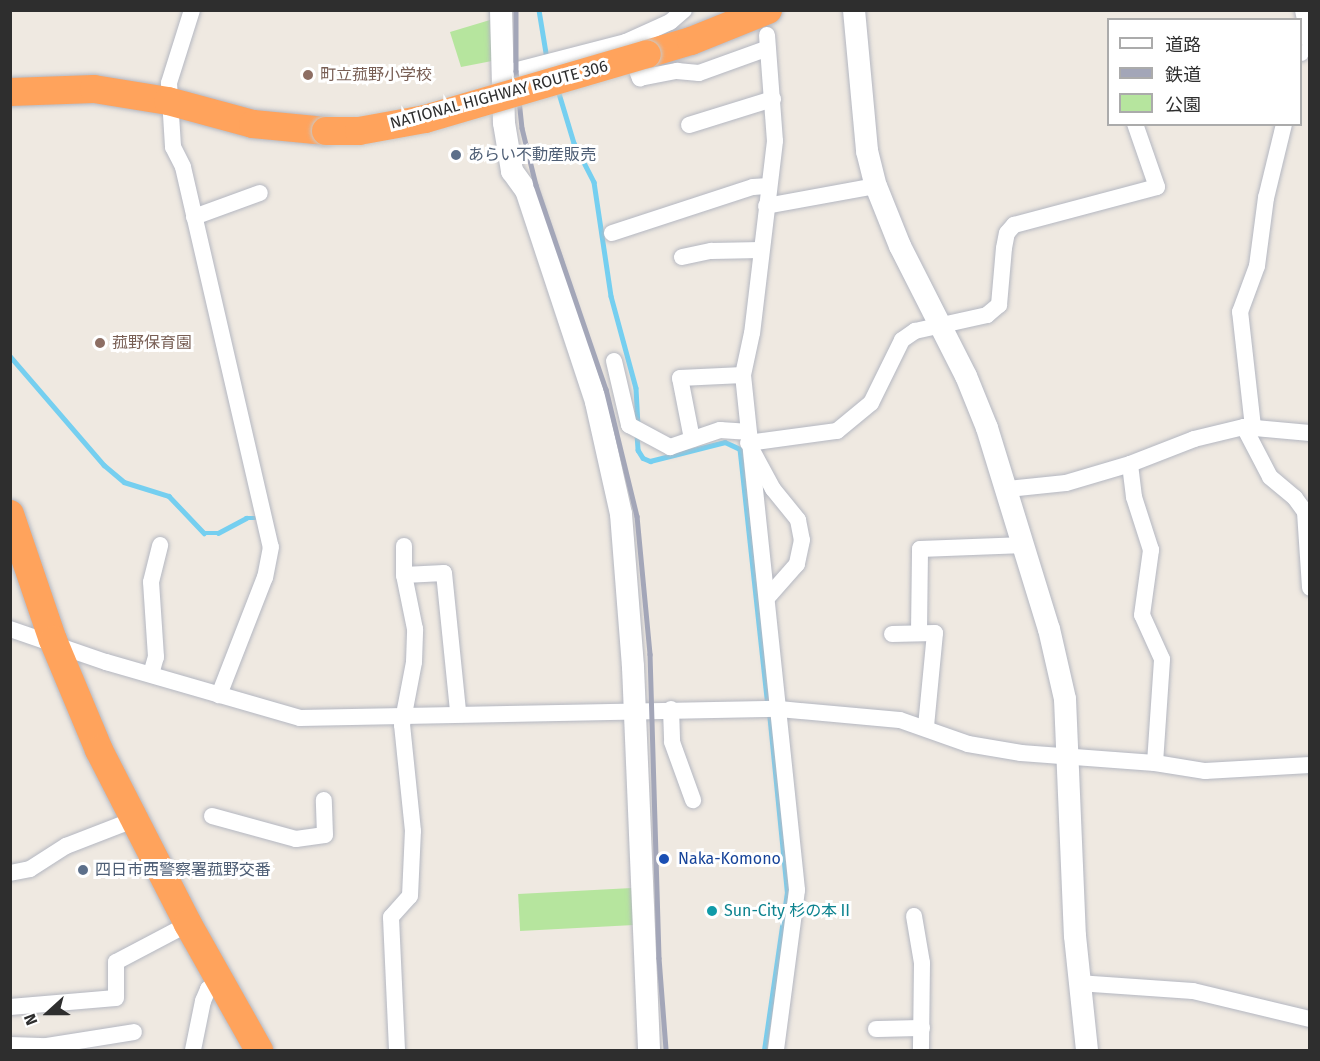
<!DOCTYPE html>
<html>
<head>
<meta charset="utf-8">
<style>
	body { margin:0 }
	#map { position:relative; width:1320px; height:1061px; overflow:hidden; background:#efe9e1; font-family:"Fira Sans","Noto Sans JP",sans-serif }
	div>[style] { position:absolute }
	.green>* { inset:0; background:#b6e59e; transform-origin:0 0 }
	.stream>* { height:4.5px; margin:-2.25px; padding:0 2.25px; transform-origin:2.25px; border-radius:2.25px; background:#75cff0 }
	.roads { filter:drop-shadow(0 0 2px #b4b7c1) drop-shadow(0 0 2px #b4b7c1) }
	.street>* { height:16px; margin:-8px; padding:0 8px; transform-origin:8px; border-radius:8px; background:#fff }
	.secondary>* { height:22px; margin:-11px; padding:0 11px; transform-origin:11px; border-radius:11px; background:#fff }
	.highway>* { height:28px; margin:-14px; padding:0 14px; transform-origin:14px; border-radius:14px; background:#ffa35c }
	.rail>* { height:4.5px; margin:-2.25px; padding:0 2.25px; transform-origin:2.25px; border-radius:2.25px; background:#a3a6b8 }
	.bridges { filter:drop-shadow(0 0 2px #c9c9c9) drop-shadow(0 0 2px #c9c9c9) }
	.highway-bridge>* { height:28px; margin:-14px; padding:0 14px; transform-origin:14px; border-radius:14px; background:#ffa35c }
	.dots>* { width:16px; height:16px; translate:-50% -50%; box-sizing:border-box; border:3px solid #fff; border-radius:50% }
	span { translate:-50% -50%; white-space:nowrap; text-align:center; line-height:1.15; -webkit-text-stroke:6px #fff; paint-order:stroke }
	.education-label { font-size:16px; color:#785e54 }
	.left { translate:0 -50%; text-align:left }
	.street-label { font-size:16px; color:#2e2e2e }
	.service-label { font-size:16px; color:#4e5e75 }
	.transit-label { font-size:16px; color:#164399 }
	.culture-label { font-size:16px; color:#0d838f }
	.frame { position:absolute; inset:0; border:12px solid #2e2e2e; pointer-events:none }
	.legend { position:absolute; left:1107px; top:18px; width:195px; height:108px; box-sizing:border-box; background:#fff; border:2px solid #ababab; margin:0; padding:8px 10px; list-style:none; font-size:18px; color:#2e2e2e }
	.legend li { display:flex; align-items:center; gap:12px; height:30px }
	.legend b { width:30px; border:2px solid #ababab }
	.north { position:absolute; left:18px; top:983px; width:60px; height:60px; -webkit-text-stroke:4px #fff; paint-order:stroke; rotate:249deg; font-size:16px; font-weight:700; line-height:24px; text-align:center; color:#2e2e2e }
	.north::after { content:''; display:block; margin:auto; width:21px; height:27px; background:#2e2e2e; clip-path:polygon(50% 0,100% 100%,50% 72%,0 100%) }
</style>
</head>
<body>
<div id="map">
	<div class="green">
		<i style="clip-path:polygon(490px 20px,492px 61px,461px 67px,450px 32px)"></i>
		<i style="left:632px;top:888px;width:37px;height:114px;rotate:87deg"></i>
	</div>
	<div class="stream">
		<i style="left:539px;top:10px;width:50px;rotate:80.7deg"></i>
		<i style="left:558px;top:90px;width:55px;rotate:73.2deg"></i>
		<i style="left:574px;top:143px;width:44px;rotate:62.9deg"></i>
		<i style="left:594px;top:182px;width:115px;rotate:81.5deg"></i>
		<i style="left:611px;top:296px;width:95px;rotate:74.8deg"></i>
		<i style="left:636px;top:388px;width:38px;rotate:87deg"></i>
		<i style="left:10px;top:356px;width:144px;rotate:49.2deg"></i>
		<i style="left:104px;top:465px;width:26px;rotate:40deg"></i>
		<i style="left:124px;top:482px;width:47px;rotate:17.3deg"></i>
		<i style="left:169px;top:496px;width:51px;rotate:46.6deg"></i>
		<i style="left:204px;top:533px;width:14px"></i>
		<i style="left:218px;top:533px;width:32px;rotate:-28deg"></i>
		<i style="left:246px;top:518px;width:9px"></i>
		<i style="left:637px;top:434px;width:16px;rotate:86deg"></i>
		<i style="left:638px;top:450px;width:9px;rotate:58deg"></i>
		<i style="left:643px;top:458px;width:8px;rotate:23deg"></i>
		<i style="left:650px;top:461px;width:77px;rotate:-14.2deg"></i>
		<i style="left:725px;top:442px;width:17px;rotate:25deg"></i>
		<i style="left:740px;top:449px;width:259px;rotate:83.8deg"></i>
		<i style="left:764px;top:1050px;width:159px;rotate:-81.7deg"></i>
		<i style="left:787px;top:893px;width:180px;rotate:-95.7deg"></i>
	</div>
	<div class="roads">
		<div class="street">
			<i style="left:192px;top:10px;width:77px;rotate:107.5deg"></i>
			<i style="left:169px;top:83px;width:64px;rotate:86.4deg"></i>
			<i style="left:173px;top:147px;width:22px;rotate:63deg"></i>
			<i style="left:183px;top:167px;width:390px;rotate:77deg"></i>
			<i style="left:271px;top:547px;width:31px;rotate:101deg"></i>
			<i style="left:265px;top:577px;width:127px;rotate:111.3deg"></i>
			<i style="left:684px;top:10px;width:18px;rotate:139deg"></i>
			<i style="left:670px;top:22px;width:48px;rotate:155.6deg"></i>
			<i style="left:626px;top:42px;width:39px;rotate:69deg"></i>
			<i style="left:640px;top:78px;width:38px;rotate:-11deg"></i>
			<i style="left:677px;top:71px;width:22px;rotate:5deg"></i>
			<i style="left:699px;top:73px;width:73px;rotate:-19.9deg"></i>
			<i style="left:1303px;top:10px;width:35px;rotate:78deg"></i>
			<i style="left:767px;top:35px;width:106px;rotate:85.7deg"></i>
			<i style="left:775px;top:141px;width:193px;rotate:96.8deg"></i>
			<i style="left:752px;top:333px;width:43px;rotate:102.1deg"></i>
			<i style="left:743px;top:375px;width:518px;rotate:84.01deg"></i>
			<i style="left:797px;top:890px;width:161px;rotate:97.5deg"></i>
			<i style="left:1300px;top:53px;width:1px"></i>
			<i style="left:502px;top:74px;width:128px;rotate:-14.5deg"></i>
			<i style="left:689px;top:125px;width:88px;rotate:-17.2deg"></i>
			<i style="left:766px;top:206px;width:112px;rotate:-10.3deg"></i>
			<i style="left:194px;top:217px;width:70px;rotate:-20deg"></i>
			<i style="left:612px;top:233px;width:148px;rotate:-18.1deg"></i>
			<i style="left:753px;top:187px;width:16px;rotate:-4deg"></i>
			<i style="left:682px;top:257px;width:30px;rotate:-12deg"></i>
			<i style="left:711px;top:251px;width:50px;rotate:-1.1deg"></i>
			<i style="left:614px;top:361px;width:66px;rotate:76.8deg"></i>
			<i style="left:629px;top:425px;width:47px;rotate:28.2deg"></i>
			<i style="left:670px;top:447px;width:53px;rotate:-18.8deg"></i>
			<i style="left:720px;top:430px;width:26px;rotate:4deg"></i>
			<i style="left:1244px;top:427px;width:56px;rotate:62.5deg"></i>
			<i style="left:1270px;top:477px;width:33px;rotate:40deg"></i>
			<i style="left:1295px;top:498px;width:17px;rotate:54deg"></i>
			<i style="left:1305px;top:512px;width:76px;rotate:86.2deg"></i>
			<i style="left:1253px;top:427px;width:116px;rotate:-96.4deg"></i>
			<i style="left:1240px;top:312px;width:49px;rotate:-69.7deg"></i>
			<i style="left:1257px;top:266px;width:69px;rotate:-82.5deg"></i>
			<i style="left:1266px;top:198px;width:76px;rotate:-76.3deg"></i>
			<i style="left:692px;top:439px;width:62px;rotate:-101.1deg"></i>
			<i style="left:680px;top:378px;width:63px;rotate:-2.7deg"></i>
			<i style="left:748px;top:443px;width:90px;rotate:-7.7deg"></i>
			<i style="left:837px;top:431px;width:44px;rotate:-39.5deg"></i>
			<i style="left:871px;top:403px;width:70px;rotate:-63.8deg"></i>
			<i style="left:902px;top:340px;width:16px;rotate:-35deg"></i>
			<i style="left:915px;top:331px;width:74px;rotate:-12.5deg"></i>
			<i style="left:987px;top:315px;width:16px;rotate:-40deg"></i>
			<i style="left:999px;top:305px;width:57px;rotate:-85deg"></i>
			<i style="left:1004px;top:248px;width:15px;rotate:-79deg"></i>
			<i style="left:1007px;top:233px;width:11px;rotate:-49deg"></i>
			<i style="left:1014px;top:225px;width:148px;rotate:-14.9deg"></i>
			<i style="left:1157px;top:187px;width:67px;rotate:-109.2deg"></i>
			<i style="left:753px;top:452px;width:42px;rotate:61.6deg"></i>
			<i style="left:773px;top:489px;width:40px;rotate:51deg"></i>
			<i style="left:798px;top:520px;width:20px;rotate:79deg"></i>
			<i style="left:802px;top:540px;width:25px;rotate:102deg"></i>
			<i style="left:797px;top:564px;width:45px;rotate:131.4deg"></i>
			<i style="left:1008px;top:489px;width:58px;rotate:-5.9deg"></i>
			<i style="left:1066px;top:483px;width:67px;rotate:-16.5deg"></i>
			<i style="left:404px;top:575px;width:40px;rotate:-2.9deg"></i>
			<i style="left:444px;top:573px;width:140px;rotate:84.2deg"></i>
			<i style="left:10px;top:629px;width:102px;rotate:19deg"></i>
			<i style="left:106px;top:662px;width:202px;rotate:16.1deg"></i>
			<i style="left:300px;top:718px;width:479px;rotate:-1.1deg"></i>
			<i style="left:779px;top:709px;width:121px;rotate:5.2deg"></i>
			<i style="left:900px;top:720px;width:72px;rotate:19.4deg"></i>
			<i style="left:968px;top:744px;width:54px;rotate:9.6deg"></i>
			<i style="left:1021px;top:753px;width:134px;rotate:4.3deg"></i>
			<i style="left:1155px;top:763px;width:51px;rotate:9.1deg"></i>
			<i style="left:1205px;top:771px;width:105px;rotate:-3.3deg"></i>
			<i style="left:919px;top:633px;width:84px;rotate:-89.3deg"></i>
			<i style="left:920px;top:549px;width:105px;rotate:-2.2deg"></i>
			<i style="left:892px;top:634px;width:43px;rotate:-1.3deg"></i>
			<i style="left:935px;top:633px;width:93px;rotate:95.5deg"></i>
			<i style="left:151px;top:674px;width:18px;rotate:-74deg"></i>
			<i style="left:156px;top:657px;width:75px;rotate:-93.8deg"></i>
			<i style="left:151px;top:582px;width:38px;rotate:-76deg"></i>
			<i style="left:671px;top:709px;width:33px;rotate:88deg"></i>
			<i style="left:672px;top:742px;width:62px;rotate:70.1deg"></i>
			<i style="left:1155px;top:763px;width:104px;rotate:-86.1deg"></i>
			<i style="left:1162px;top:659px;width:48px;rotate:-114.4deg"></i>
			<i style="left:1142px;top:615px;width:66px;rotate:-82.1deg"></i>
			<i style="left:1151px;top:550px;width:56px;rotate:-107.8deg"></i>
			<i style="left:1134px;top:497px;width:33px;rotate:-97deg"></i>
			<i style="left:1130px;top:464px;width:69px;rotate:-21.3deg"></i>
			<i style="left:1194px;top:439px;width:51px;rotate:-13.5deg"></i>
			<i style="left:1244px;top:427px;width:66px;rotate:5.2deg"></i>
			<i style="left:212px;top:816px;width:87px;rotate:15.3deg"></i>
			<i style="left:296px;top:839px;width:29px;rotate:-8deg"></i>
			<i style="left:325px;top:835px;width:35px;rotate:-92deg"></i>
			<i style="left:10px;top:873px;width:20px;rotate:-11deg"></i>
			<i style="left:30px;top:869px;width:43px;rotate:-32.6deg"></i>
			<i style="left:66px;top:846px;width:72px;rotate:-21.2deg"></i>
			<i style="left:914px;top:916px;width:48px;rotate:80.3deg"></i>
			<i style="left:922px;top:963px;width:87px;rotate:90.7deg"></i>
			<i style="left:1078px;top:983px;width:115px;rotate:4deg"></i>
			<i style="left:1193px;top:991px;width:120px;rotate:13.5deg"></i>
			<i style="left:10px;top:1007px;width:106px;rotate:-4.9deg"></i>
			<i style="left:116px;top:998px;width:36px;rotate:-90deg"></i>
			<i style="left:116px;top:962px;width:81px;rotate:-27.8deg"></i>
			<i style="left:876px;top:1029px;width:46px;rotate:-1.2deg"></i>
			<i style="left:10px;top:1045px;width:37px;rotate:2deg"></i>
			<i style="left:47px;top:1046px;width:88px;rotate:-9.1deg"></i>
			<i style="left:193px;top:1050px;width:50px;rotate:-78.5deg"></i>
			<i style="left:203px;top:1001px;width:13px;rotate:-67deg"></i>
			<i style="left:208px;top:989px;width:14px;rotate:-30deg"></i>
			<i style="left:397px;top:1050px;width:133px;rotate:-92.6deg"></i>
			<i style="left:391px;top:917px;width:28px;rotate:-48deg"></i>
			<i style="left:410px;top:896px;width:65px;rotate:-87.4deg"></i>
			<i style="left:413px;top:831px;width:107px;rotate:-95.9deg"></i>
			<i style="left:402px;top:725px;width:64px;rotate:-79.2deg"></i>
			<i style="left:414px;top:662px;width:33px;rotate:-88deg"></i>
			<i style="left:415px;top:629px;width:55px;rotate:-101.5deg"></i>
			<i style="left:404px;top:575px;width:29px;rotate:-90deg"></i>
		</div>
		<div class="secondary">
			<i style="left:501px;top:10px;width:113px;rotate:88.5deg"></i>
			<i style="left:504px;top:123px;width:49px;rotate:80.5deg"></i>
			<i style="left:512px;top:171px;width:24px;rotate:54deg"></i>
			<i style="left:526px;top:190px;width:223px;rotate:71.7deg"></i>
			<i style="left:596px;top:402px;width:115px;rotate:77.4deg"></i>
			<i style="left:621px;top:514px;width:153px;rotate:85.5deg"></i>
			<i style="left:633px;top:667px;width:383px;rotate:87.6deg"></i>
			<i style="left:854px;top:10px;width:142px;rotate:84.7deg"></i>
			<i style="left:867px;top:151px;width:36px;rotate:76deg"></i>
			<i style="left:876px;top:186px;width:65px;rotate:68.2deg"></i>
			<i style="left:900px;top:246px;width:146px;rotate:63.1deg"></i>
			<i style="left:966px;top:376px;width:56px;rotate:68deg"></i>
			<i style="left:987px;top:428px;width:210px;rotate:72.9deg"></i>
			<i style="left:1049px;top:629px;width:72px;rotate:77.1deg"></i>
			<i style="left:1065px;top:699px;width:237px;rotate:87.6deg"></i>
			<i style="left:1075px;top:936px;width:115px;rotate:84deg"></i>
		</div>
		<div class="highway">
			<i style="left:647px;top:54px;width:46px;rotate:-16.5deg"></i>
			<i style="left:691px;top:41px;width:83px;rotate:-21.9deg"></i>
			<i style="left:10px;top:92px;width:84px;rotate:-2deg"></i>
			<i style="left:94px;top:89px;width:75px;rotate:9.2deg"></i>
			<i style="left:168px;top:101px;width:88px;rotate:15.1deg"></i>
			<i style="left:253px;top:124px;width:73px;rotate:5.5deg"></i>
			<i style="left:10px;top:514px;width:133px;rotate:71.2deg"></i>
			<i style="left:53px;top:640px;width:119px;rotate:67.3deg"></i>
			<i style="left:99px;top:750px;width:195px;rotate:62.9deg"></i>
			<i style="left:188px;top:924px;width:145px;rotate:60.6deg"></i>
		</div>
	</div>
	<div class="rail">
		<i style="left:516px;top:10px;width:61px;rotate:90deg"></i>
		<i style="left:516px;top:71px;width:57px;rotate:84deg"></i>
		<i style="left:522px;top:128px;width:59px;rotate:76.2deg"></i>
		<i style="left:536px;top:185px;width:216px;rotate:71.1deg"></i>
		<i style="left:606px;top:389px;width:131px;rotate:76.3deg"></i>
		<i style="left:637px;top:516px;width:139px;rotate:84.6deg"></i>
		<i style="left:650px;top:654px;width:304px;rotate:88.3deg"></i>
		<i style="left:659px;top:958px;width:92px;rotate:85.6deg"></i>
	</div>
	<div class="bridges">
		<div class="highway-bridge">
			<i style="left:326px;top:131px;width:33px"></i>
			<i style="left:359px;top:131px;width:67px;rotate:-10.3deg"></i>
			<i style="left:425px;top:119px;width:231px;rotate:-16.3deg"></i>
		</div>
	</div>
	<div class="dots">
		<i style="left:308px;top:75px;background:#8d6e63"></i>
		<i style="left:456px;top:155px;background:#5c6f8a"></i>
		<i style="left:100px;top:343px;background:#8d6e63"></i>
		<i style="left:664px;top:859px;background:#1a4fb4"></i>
		<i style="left:83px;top:870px;background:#5c6f8a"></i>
		<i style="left:712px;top:911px;background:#0f9aa8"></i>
	</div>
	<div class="education-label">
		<span class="left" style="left:320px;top:75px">町立菰野小学校</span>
		<span class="left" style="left:112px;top:343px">菰野保育園</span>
	</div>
	<div class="street-label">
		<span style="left:499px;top:95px;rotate:-15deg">NATIONAL HIGHWAY ROUTE 306</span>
	</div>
	<div class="service-label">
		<span class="left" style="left:468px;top:155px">あらい不動産販売</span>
		<span class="left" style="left:95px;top:870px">四日市西警察署菰野交番</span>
	</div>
	<div class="transit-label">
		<span class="left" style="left:678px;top:859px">Naka-Komono</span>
	</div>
	<div class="culture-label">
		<span class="left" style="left:724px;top:911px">Sun-City 杉の本Ⅱ</span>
	</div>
	<div class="frame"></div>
	<ul class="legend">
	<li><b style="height:8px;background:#fff"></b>道路</li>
	<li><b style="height:8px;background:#a3a6b8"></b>鉄道</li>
	<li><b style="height:16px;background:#b6e59e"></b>公園</li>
	</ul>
	<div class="north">N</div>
</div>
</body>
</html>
